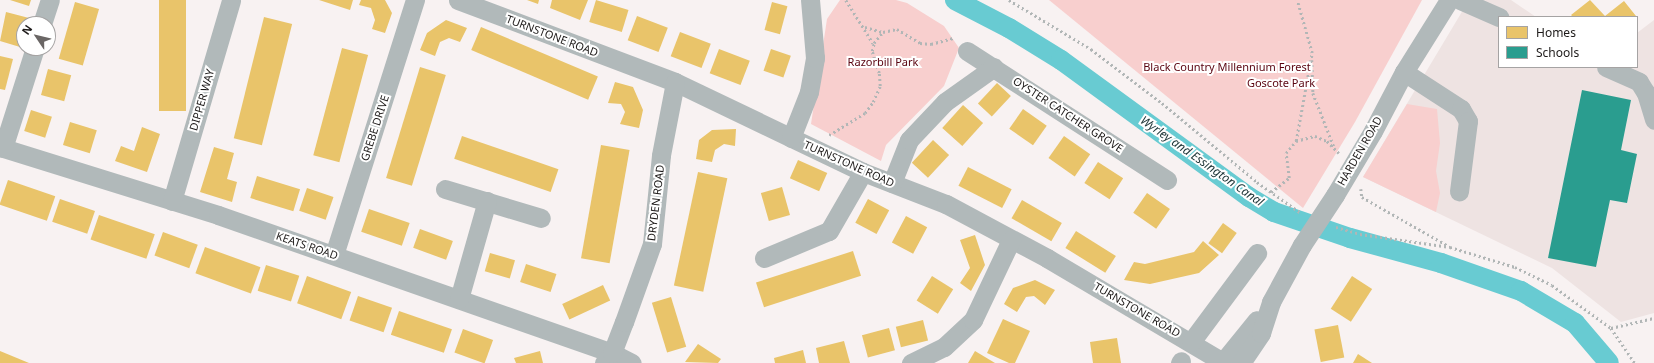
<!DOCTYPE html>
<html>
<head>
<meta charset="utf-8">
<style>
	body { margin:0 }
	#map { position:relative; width:1654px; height:363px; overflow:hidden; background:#f8f2f2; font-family:"Noto Sans",sans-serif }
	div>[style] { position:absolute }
	.built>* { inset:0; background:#eee3e2 }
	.green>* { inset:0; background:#f8cfce }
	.homes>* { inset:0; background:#e9c46a; transform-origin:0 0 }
	.schools>* { inset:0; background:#2a9d8f }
	.canal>* { height:20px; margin:-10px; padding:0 10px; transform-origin:10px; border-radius:10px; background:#68cbd2 }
	.path>* { height:2.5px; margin-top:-1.25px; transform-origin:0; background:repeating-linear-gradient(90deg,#b1b6b6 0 2px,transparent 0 5px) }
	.minor>* { height:19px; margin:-9.5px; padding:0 9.5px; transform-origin:9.5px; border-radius:9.5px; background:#b1b9ba }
	.minor-bridge>* { height:19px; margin:-9.5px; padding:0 9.5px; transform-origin:9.5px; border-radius:9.5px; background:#b1b9ba }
	span { translate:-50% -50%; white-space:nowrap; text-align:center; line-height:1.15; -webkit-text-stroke:4px #fff; paint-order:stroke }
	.street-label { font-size:11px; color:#1d1a19 }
	.park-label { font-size:11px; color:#59030f }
	.water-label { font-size:12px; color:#203739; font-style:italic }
	.legend { position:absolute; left:1498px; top:16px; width:140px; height:52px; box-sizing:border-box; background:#fff; border:1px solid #a5a3a3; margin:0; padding:5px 7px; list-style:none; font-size:12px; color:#1d1a19 }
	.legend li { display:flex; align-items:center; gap:8px; height:20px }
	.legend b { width:20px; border:1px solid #a5a3a3 }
	.north { position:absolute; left:16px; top:16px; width:40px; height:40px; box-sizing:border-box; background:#fff; border:1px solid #a5a3a3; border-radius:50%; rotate:305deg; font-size:11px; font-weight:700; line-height:16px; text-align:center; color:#1d1a19 }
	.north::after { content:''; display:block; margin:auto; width:14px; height:18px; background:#6a6665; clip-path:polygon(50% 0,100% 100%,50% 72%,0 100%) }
</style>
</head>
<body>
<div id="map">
	<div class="built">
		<i style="clip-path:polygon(1469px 0,1511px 0,1536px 17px,1499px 17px,1499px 67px,1637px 67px,1637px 33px,1654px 20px,1654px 313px,1621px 322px,1552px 268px,1363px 177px)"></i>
	</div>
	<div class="green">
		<i style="clip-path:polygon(840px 0,896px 0,907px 3px,944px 26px,959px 48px,944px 86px,886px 145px,881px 161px,811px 124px,827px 19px)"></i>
		<i style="clip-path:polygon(1049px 0,1422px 0,1355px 122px,1303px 208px)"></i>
		<i style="clip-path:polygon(1407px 104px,1437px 109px,1440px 143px,1436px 171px,1440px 193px,1436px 212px,1363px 177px)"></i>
	</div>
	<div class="homes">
		<i style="clip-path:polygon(10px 0,31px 0,29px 6px)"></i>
		<i style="left:159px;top:0;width:27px;height:111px"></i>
		<i style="clip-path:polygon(319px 0,353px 0,350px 10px)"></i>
		<i style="clip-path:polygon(361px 0,385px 0,392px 13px,385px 33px,372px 29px,375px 20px,371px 8px,359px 5px)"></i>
		<i style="clip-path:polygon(527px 0,539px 0,538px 4px)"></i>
		<i style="clip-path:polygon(552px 0,588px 0,580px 20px,550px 8px)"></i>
		<i style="left:596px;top:0;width:34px;height:23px;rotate:17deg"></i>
		<i style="clip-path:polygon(1590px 0,1605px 16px,1624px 1px,1636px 16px,1573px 17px,1571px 15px)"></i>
		<i style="left:75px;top:2px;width:25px;height:59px;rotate:16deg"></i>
		<i style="left:772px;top:2px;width:16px;height:29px;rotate:15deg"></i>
		<i style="clip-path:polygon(6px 12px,29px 18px,27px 24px,24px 24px,20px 47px,0 41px)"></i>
		<i style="left:637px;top:16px;width:33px;height:26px;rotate:21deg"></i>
		<i style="left:264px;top:17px;width:29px;height:125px;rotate:14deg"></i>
		<i style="clip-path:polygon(446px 20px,467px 28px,460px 42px,449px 38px,440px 42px,435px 56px,420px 50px,427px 33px)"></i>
		<i style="left:481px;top:27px;width:127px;height:25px;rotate:23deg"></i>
		<i style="left:680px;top:32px;width:33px;height:26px;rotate:21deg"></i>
		<i style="left:342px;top:48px;width:27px;height:111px;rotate:15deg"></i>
		<i style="left:719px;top:49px;width:33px;height:26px;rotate:21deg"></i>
		<i style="left:771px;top:49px;width:21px;height:23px;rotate:19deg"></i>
		<i style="clip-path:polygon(0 56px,13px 59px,5px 90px,0 89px)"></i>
		<i style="left:420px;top:67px;width:27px;height:116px;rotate:17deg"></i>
		<i style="left:48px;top:69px;width:24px;height:27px;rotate:15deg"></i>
		<i style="clip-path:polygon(615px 82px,633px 87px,643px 110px,639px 128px,620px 124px,625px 112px,621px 104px,608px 103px)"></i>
		<i style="left:997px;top:83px;width:19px;height:28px;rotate:43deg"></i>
		<i style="left:963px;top:105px;width:27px;height:31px;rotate:42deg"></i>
		<i style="left:1023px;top:109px;width:29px;height:24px;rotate:35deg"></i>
		<i style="left:31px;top:110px;width:22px;height:22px;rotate:18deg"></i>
		<i style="left:70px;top:122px;width:28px;height:24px;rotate:17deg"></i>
		<i style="clip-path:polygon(142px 127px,160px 134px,147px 172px,115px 161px,121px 146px,134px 151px)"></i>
		<i style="clip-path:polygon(736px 129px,735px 146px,724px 144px,715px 150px,712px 162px,696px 159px,699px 140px,712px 130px)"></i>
		<i style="left:462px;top:136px;width:102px;height:24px;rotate:19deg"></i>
		<i style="left:1064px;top:136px;width:32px;height:27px;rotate:35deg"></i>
		<i style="left:933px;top:140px;width:22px;height:31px;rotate:43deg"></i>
		<i style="left:601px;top:145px;width:29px;height:115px;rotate:10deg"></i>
		<i style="clip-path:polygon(214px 147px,234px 153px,227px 179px,237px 182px,232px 202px,200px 192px)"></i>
		<i style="left:798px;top:160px;width:32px;height:20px;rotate:24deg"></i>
		<i style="left:1098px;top:162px;width:30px;height:25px;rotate:33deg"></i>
		<i style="left:968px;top:167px;width:49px;height:21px;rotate:27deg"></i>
		<i style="left:698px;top:172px;width:30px;height:116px;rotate:12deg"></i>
		<i style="left:257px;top:176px;width:45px;height:23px;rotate:17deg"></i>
		<i style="left:8px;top:180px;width:50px;height:26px;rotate:19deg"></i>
		<i style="left:782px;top:187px;width:29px;height:22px;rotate:74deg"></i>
		<i style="left:307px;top:188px;width:28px;height:24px;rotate:19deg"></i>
		<i style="left:1147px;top:193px;width:28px;height:24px;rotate:35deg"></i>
		<i style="left:60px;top:199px;width:37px;height:24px;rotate:19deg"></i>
		<i style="left:868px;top:199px;width:24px;height:27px;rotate:28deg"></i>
		<i style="left:1022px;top:200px;width:46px;height:21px;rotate:30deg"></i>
		<i style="left:369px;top:209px;width:43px;height:24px;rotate:19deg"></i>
		<i style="left:99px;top:215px;width:59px;height:26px;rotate:19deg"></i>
		<i style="left:906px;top:216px;width:24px;height:30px;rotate:28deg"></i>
		<i style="left:1223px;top:223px;width:17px;height:25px;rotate:36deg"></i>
		<i style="left:420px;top:229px;width:35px;height:20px;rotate:20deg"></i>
		<i style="left:1076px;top:231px;width:47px;height:20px;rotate:32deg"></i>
		<i style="left:163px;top:232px;width:37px;height:25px;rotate:20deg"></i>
		<i style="clip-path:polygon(975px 235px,985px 265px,971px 291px,960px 283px,970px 268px,960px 240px)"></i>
		<i style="clip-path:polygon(1203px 241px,1219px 255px,1199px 273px,1150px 284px,1124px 280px,1134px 262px,1145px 264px,1194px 252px)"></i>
		<i style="left:205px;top:247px;width:59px;height:28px;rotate:20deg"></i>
		<i style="left:853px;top:251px;width:26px;height:102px;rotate:72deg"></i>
		<i style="left:490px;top:253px;width:26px;height:19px;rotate:16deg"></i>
		<i style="left:526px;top:264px;width:32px;height:19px;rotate:18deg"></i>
		<i style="left:266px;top:265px;width:35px;height:27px;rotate:18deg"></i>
		<i style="left:307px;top:276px;width:47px;height:29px;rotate:20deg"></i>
		<i style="left:932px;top:276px;width:25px;height:29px;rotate:32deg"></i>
		<i style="left:1352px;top:276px;width:24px;height:39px;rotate:33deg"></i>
		<i style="clip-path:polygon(1035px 280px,1055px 290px,1045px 305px,1034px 296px,1026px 297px,1017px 312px,1004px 304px,1013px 288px)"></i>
		<i style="left:603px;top:285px;width:17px;height:45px;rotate:65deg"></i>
		<i style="left:358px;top:296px;width:36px;height:26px;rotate:19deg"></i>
		<i style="left:671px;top:297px;width:52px;height:20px;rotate:73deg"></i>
		<i style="left:399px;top:311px;width:56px;height:25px;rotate:19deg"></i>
		<i style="clip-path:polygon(1003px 319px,1030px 331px,1015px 363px,1009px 363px,987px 353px)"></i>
		<i style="left:923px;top:320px;width:21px;height:28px;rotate:76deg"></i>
		<i style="left:1338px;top:325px;width:33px;height:24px;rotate:79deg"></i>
		<i style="left:889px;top:328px;width:23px;height:28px;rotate:75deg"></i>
		<i style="left:463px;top:329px;width:32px;height:25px;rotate:20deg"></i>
		<i style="clip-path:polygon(1117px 338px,1121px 363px,1093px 363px,1090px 342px)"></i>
		<i style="clip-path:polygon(844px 341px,850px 363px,819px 363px,816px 348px)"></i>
		<i style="clip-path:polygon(698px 344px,721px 359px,718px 363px,685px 362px)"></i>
		<i style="clip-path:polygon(803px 350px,806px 363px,775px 363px,774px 358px)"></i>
		<i style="clip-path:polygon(0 351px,29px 363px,0 363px)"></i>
		<i style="clip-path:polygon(540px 351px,543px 363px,516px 363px,514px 358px)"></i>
		<i style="clip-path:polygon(975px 351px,995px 363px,968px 363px)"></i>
		<i style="clip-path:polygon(1358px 354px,1372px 363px,1353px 363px)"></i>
	</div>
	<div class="schools">
		<i style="clip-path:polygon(1582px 90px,1631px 100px,1621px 150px,1637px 154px,1627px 203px,1610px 200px,1596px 267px,1548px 258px)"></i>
	</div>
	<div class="canal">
		<i style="left:955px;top:0;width:61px;rotate:27.4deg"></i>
		<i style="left:1009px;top:28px;width:61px;rotate:31.6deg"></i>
		<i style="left:1061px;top:60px;width:233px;rotate:36.1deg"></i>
		<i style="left:1249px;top:197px;width:29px;rotate:31deg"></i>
		<i style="left:1274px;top:212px;width:80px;rotate:18.9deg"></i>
		<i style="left:1350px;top:238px;width:94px;rotate:15.4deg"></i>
		<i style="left:1441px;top:263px;width:85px;rotate:19.3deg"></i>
		<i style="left:1521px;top:291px;width:63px;rotate:30.7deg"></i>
		<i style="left:1575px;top:323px;width:52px;rotate:49.6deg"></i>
	</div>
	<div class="path">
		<i style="left:846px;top:0;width:51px;rotate:57.9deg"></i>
		<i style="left:1009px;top:0;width:96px;rotate:30.9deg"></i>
		<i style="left:1091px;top:49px;width:89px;rotate:37.3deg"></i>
		<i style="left:1162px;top:103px;width:124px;rotate:39.7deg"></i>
		<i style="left:1257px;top:182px;width:54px;rotate:35.2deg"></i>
		<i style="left:865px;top:27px;width:18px;rotate:16deg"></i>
		<i style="left:1312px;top:60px;width:33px;rotate:88deg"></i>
		<i style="left:1313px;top:93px;width:60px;rotate:68.6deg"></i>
		<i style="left:829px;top:135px;width:42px;rotate:-31.4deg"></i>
		<i style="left:865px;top:113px;width:14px;rotate:-54deg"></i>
		<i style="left:873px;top:102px;width:17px;rotate:-66deg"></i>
		<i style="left:880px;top:86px;width:13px;rotate:-94deg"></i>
		<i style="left:879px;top:73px;width:23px;rotate:-108deg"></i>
		<i style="left:872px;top:51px;width:8px;rotate:-76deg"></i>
		<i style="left:874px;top:43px;width:14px;rotate:-51deg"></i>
		<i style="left:883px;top:32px;width:14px;rotate:-12deg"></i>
		<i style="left:897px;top:29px;width:27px;rotate:31deg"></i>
		<i style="left:920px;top:43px;width:11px;rotate:5deg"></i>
		<i style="left:931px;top:44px;width:23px;rotate:-15deg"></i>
		<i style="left:1296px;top:141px;width:20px;rotate:-15deg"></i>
		<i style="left:1315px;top:136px;width:13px;rotate:23deg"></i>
		<i style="left:1327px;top:141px;width:17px;rotate:45deg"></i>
		<i style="left:1361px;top:189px;width:8px;rotate:83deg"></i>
		<i style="left:1362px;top:197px;width:98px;rotate:29.5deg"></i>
		<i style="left:1271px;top:192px;width:23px;rotate:-38deg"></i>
		<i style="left:1289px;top:178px;width:25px;rotate:-97deg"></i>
		<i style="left:1286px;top:153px;width:16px;rotate:-50deg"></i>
		<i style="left:1296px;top:141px;width:89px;rotate:-79.7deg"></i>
		<i style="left:1312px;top:53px;width:55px;rotate:-105.8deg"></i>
		<i style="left:1336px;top:227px;width:25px;rotate:16deg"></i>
		<i style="left:1360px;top:234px;width:91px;rotate:8.2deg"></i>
		<i style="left:1450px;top:247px;width:68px;rotate:17.1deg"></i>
		<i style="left:1515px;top:267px;width:41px;rotate:25.9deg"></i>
		<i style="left:1552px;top:285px;width:73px;rotate:36.1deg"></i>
		<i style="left:1611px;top:328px;width:42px;rotate:55.6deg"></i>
		<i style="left:1611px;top:328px;width:44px;rotate:-13.1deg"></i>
	</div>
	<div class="minor">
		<i style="left:458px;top:0;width:232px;rotate:20.7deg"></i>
		<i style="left:675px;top:82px;width:208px;rotate:25.6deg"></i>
		<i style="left:863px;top:172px;width:89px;rotate:21.1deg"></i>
		<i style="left:946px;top:204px;width:115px;rotate:28.1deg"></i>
		<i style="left:1047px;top:258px;width:204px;rotate:30.6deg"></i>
		<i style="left:1460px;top:0;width:43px;rotate:23.6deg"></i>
		<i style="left:42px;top:24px;width:25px;rotate:-72deg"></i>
		<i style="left:967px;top:51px;width:238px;rotate:32.8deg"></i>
		<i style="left:1606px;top:67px;width:36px;rotate:24deg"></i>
		<i style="left:1639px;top:82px;width:13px;rotate:58deg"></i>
		<i style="left:1646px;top:93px;width:28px;rotate:73deg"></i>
		<i style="left:1404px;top:72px;width:68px;rotate:33deg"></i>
		<i style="left:1461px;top:109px;width:14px;rotate:60deg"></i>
		<i style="left:1468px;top:121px;width:71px;rotate:97.3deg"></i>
		<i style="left:791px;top:138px;width:49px;rotate:-68.6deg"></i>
		<i style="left:809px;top:92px;width:35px;rotate:-80deg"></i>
		<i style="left:815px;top:58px;width:58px;rotate:-94.9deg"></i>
		<i style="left:0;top:147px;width:228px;rotate:17.3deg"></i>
		<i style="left:218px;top:215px;width:417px;rotate:19.3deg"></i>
		<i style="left:612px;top:353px;width:22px;rotate:27deg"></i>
		<i style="left:3px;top:148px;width:105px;rotate:-72.3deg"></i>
		<i style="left:892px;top:183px;width:46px;rotate:-68.4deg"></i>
		<i style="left:909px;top:140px;width:52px;rotate:-46.5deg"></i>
		<i style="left:945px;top:102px;width:60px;rotate:-35.5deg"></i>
		<i style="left:445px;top:189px;width:100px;rotate:16.8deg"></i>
		<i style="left:1335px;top:195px;width:74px;rotate:-59.3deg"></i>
		<i style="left:1373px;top:131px;width:67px;rotate:-62.3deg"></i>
		<i style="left:1404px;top:72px;width:85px;rotate:-58deg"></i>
		<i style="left:172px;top:201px;width:209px;rotate:-73.6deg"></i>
		<i style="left:334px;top:255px;width:268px;rotate:-72.4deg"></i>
		<i style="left:764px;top:258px;width:70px;rotate:-22.6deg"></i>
		<i style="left:829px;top:231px;width:68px;rotate:-60deg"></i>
		<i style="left:459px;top:299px;width:102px;rotate:-74.1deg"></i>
		<i style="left:1191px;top:342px;width:111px;rotate:-53.4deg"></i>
		<i style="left:604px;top:363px;width:13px;rotate:-51deg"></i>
		<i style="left:612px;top:353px;width:33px;rotate:-69deg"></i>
		<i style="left:624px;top:322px;width:83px;rotate:-70.3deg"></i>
		<i style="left:652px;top:244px;width:89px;rotate:-84.2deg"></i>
		<i style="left:661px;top:155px;width:74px;rotate:-79.1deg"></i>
		<i style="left:911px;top:363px;width:37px;rotate:-26deg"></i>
		<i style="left:944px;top:347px;width:40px;rotate:-43deg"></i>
		<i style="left:973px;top:320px;width:89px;rotate:-64.6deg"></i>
		<i style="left:1180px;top:363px;width:2px;rotate:-63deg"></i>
		<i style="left:1222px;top:363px;width:55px;rotate:-50.9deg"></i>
		<i style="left:1241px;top:363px;width:36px;rotate:-56deg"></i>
		<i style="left:1261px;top:333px;width:33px;rotate:-72deg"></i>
		<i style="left:1271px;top:302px;width:65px;rotate:-61.5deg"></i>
	</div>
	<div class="minor-bridge">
		<i style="left:1302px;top:245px;width:60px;rotate:-56.6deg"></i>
	</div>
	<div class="street-label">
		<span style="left:552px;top:36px;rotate:21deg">TURNSTONE ROAD</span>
		<span style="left:202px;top:100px;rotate:-74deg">DIPPER WAY</span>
		<span style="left:1068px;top:115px;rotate:33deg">OYSTER CATCHER GROVE</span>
		<span style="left:375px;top:128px;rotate:-72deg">GREBE DRIVE</span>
		<span style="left:1360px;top:151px;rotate:-60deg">HARDEN ROAD</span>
		<span style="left:849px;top:164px;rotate:24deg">TURNSTONE ROAD</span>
		<span style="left:656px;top:203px;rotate:-83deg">DRYDEN ROAD</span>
		<span style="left:307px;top:246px;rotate:19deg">KEATS ROAD</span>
		<span style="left:1137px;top:310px;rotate:30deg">TURNSTONE ROAD</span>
	</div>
	<div class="park-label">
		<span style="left:883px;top:62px">Razorbill Park</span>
		<span style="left:1227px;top:67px">Black Country Millennium Forest</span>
		<span style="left:1281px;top:83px">Goscote Park</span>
	</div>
	<div class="water-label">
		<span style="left:1202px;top:161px;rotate:35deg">Wyrley and Essington Canal</span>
	</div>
	<ul class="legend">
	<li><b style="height:11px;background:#e9c46a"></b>Homes</li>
	<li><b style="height:11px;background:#2a9d8f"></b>Schools</li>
	</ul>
	<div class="north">N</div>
</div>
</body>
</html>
